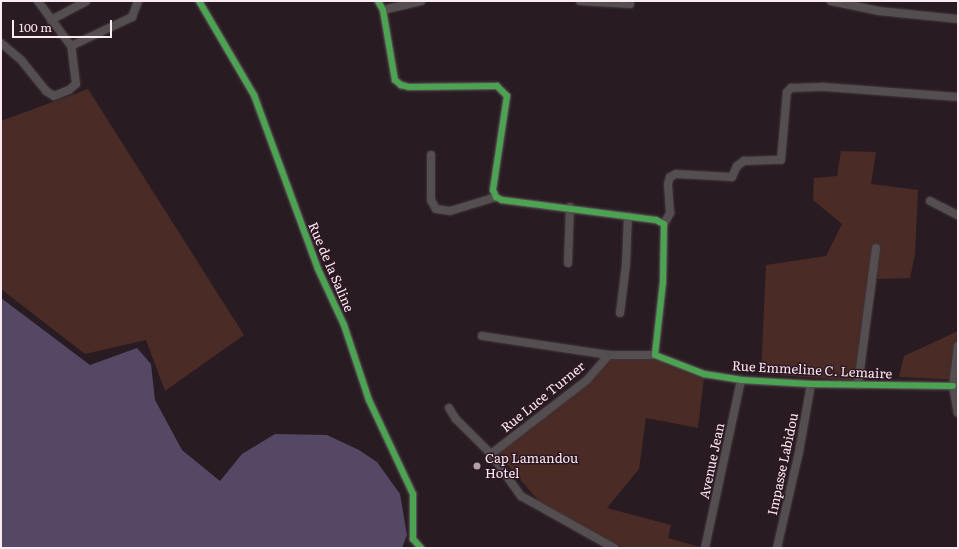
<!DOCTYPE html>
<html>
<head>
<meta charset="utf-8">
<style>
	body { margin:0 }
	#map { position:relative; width:959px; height:549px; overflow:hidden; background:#281c22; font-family:Literata,serif }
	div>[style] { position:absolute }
	.green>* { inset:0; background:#4a2b26 }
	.water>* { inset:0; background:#554865 }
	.roads { filter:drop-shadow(0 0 1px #40363b) drop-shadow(0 0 1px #40363b) }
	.street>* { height:8px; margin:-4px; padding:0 4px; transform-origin:4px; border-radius:4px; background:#554e50 }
	.cycleway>* { height:6px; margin:-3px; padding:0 3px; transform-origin:3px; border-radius:3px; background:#4ca352 }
	.dots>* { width:11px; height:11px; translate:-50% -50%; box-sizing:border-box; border:2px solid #2d1723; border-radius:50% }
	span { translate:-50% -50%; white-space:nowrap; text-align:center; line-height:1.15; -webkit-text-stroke:3px #2d1723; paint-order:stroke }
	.street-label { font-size:13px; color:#faeaf1 }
	.poi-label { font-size:13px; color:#faeaf1 }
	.left { translate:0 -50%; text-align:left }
	.frame { position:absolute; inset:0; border:2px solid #faeaf1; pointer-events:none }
	.scale { position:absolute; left:12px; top:20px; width:100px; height:18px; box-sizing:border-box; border:2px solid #faeaf1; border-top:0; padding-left:5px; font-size:12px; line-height:14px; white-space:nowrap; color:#faeaf1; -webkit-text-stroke:3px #2d1723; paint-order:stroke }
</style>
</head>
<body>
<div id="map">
	<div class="green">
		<i style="clip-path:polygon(88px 89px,244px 335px,165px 391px,146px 340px,85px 354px,1px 289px,1px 121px)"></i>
		<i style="clip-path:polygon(841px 151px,876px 152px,871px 184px,918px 190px,915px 254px,910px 278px,877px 279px,862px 381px,761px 374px,766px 265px,826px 256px,842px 224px,813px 200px,814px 178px,837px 176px)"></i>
		<i style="clip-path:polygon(958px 331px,958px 380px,899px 377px,904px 356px)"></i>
		<i style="clip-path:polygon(611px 357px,661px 359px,704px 378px,698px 428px,646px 418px,639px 469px,607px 508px,671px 525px,668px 538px,703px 548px,620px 548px,539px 501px,497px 453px)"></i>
	</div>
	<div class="water">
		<i style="clip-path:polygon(1px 298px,90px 365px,137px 348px,151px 364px,155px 400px,182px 450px,220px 481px,242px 454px,275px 434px,327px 435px,359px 450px,377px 462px,400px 494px,407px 535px,402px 548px,1px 548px)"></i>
	</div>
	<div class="roads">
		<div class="street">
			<i style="left:199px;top:1px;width:109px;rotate:59.7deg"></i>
			<i style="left:254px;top:95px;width:185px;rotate:69.8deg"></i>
			<i style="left:318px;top:269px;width:62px;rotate:65.1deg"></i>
			<i style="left:344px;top:325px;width:79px;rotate:71.6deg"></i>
			<i style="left:369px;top:400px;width:104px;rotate:64.9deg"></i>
			<i style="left:413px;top:494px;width:45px;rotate:90deg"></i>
			<i style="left:413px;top:539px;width:12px;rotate:48deg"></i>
			<i style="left:378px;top:1px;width:10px;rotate:61deg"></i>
			<i style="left:383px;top:10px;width:71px;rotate:80.3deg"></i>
			<i style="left:395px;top:80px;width:8px;rotate:40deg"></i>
			<i style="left:401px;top:85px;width:8px;rotate:14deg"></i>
			<i style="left:409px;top:87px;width:88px;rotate:-0.7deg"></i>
			<i style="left:497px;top:86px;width:14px;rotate:45deg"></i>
			<i style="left:507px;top:96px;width:95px;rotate:98.5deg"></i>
			<i style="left:493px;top:190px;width:8px;rotate:67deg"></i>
			<i style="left:496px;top:197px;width:7px;rotate:27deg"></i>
			<i style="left:502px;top:200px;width:155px;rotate:7.4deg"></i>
			<i style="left:656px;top:220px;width:9px;rotate:27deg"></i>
			<i style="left:664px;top:224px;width:58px;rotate:91deg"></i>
			<i style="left:663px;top:282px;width:73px;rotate:96.3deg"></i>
			<i style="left:655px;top:355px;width:53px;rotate:21.2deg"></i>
			<i style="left:704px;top:374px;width:37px;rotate:9deg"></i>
			<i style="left:741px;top:380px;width:70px;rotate:3.3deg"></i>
			<i style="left:811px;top:384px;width:142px;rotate:0.8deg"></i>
			<i style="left:580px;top:1px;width:50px;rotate:3.4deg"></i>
			<i style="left:630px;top:4px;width:3px;rotate:-90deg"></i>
			<i style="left:831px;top:1px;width:49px;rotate:11.8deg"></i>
			<i style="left:879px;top:11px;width:79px;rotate:5.8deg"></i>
			<i style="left:383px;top:10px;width:39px;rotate:-13deg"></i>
			<i style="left:51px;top:20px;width:40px;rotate:-28deg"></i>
			<i style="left:1px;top:43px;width:26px;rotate:40deg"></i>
			<i style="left:21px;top:60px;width:40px;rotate:51deg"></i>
			<i style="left:46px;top:91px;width:9px;rotate:32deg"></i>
			<i style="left:54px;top:96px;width:16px;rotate:-22deg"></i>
			<i style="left:69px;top:90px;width:9px;rotate:-41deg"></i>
			<i style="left:76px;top:84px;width:38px;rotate:-97deg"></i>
			<i style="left:71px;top:46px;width:56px;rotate:-126.3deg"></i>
			<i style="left:71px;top:46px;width:68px;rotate:-25.4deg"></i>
			<i style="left:132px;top:17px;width:17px;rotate:-69deg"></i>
			<i style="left:431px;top:155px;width:45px;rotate:90deg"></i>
			<i style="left:431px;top:200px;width:10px;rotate:61deg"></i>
			<i style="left:436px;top:209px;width:14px;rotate:8deg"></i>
			<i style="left:450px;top:211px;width:48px;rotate:-16.9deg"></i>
			<i style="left:930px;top:201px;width:31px;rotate:27deg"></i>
			<i style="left:664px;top:224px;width:13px;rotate:-61deg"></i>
			<i style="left:670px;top:213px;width:29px;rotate:-94deg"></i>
			<i style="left:668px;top:184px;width:7px;rotate:-74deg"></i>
			<i style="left:670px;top:177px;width:7px;rotate:-27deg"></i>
			<i style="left:676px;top:174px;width:56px;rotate:3.1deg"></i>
			<i style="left:732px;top:177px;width:12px;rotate:-66deg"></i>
			<i style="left:737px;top:166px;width:9px;rotate:-36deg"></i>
			<i style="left:744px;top:161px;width:37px;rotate:-2deg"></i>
			<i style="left:781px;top:160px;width:68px;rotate:-85deg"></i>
			<i style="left:787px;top:92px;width:6px;rotate:-45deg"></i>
			<i style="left:791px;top:88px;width:34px;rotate:-2deg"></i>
			<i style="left:825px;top:87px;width:133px;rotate:4.3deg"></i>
			<i style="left:568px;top:263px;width:56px;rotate:-88deg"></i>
			<i style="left:620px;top:313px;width:48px;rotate:-82.9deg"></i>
			<i style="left:626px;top:265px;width:49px;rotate:-87.7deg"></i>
			<i style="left:482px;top:336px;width:128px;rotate:8.5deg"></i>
			<i style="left:958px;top:346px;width:40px;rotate:97.1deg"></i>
			<i style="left:953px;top:386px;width:27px;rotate:80deg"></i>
			<i style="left:858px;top:385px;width:138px;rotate:-82.5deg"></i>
			<i style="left:449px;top:408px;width:13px;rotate:58deg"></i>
			<i style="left:456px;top:419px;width:49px;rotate:45deg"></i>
			<i style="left:491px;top:454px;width:52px;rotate:54.5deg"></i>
			<i style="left:521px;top:496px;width:107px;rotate:29.2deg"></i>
			<i style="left:491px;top:454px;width:121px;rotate:-37.6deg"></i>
			<i style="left:587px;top:380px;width:33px;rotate:-49deg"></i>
			<i style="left:609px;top:355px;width:46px"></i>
			<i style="left:705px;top:548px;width:172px;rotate:-77.9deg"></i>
			<i style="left:777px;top:548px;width:98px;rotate:-77.1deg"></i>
			<i style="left:799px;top:452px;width:69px;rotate:-80deg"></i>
		</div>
	</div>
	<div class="cycleway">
		<i style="left:199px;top:1px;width:109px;rotate:59.7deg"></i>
		<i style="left:254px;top:95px;width:185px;rotate:69.8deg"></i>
		<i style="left:318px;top:269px;width:62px;rotate:65.1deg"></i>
		<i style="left:344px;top:325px;width:79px;rotate:71.6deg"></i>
		<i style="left:369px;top:400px;width:104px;rotate:64.9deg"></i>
		<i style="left:413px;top:494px;width:45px;rotate:90deg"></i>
		<i style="left:413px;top:539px;width:12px;rotate:48deg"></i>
		<i style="left:378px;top:1px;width:10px;rotate:61deg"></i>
		<i style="left:383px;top:10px;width:71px;rotate:80.3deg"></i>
		<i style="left:395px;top:80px;width:8px;rotate:40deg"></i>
		<i style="left:401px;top:85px;width:8px;rotate:14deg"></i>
		<i style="left:409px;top:87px;width:88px;rotate:-0.7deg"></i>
		<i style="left:497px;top:86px;width:14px;rotate:45deg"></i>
		<i style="left:507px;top:96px;width:95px;rotate:98.5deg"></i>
		<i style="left:493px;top:190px;width:8px;rotate:67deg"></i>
		<i style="left:496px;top:197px;width:7px;rotate:27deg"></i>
		<i style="left:502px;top:200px;width:155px;rotate:7.4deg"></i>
		<i style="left:656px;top:220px;width:9px;rotate:27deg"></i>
		<i style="left:664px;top:224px;width:58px;rotate:91deg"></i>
		<i style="left:663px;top:282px;width:73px;rotate:96.3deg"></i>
		<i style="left:655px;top:355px;width:53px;rotate:21.2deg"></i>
		<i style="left:704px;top:374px;width:37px;rotate:9deg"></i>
		<i style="left:741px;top:380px;width:70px;rotate:3.3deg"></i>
		<i style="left:811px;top:384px;width:142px;rotate:0.8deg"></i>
	</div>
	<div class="dots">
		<i style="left:477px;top:466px;background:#b0a2a9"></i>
	</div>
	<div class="street-label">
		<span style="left:331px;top:267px;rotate:67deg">Rue de la Saline</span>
		<span style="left:812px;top:370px;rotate:3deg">Rue Emmeline C. Lemaire</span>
		<span style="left:543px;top:397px;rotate:-39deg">Rue Luce Turner</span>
		<span style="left:712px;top:461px;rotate:-78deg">Avenue Jean</span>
		<span style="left:783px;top:464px;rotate:-78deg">Impasse Labidou</span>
	</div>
	<div class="poi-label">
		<span class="left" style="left:485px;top:466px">Cap Lamandou<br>Hotel</span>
	</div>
	<div class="frame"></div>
	<div class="scale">100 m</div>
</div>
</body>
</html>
